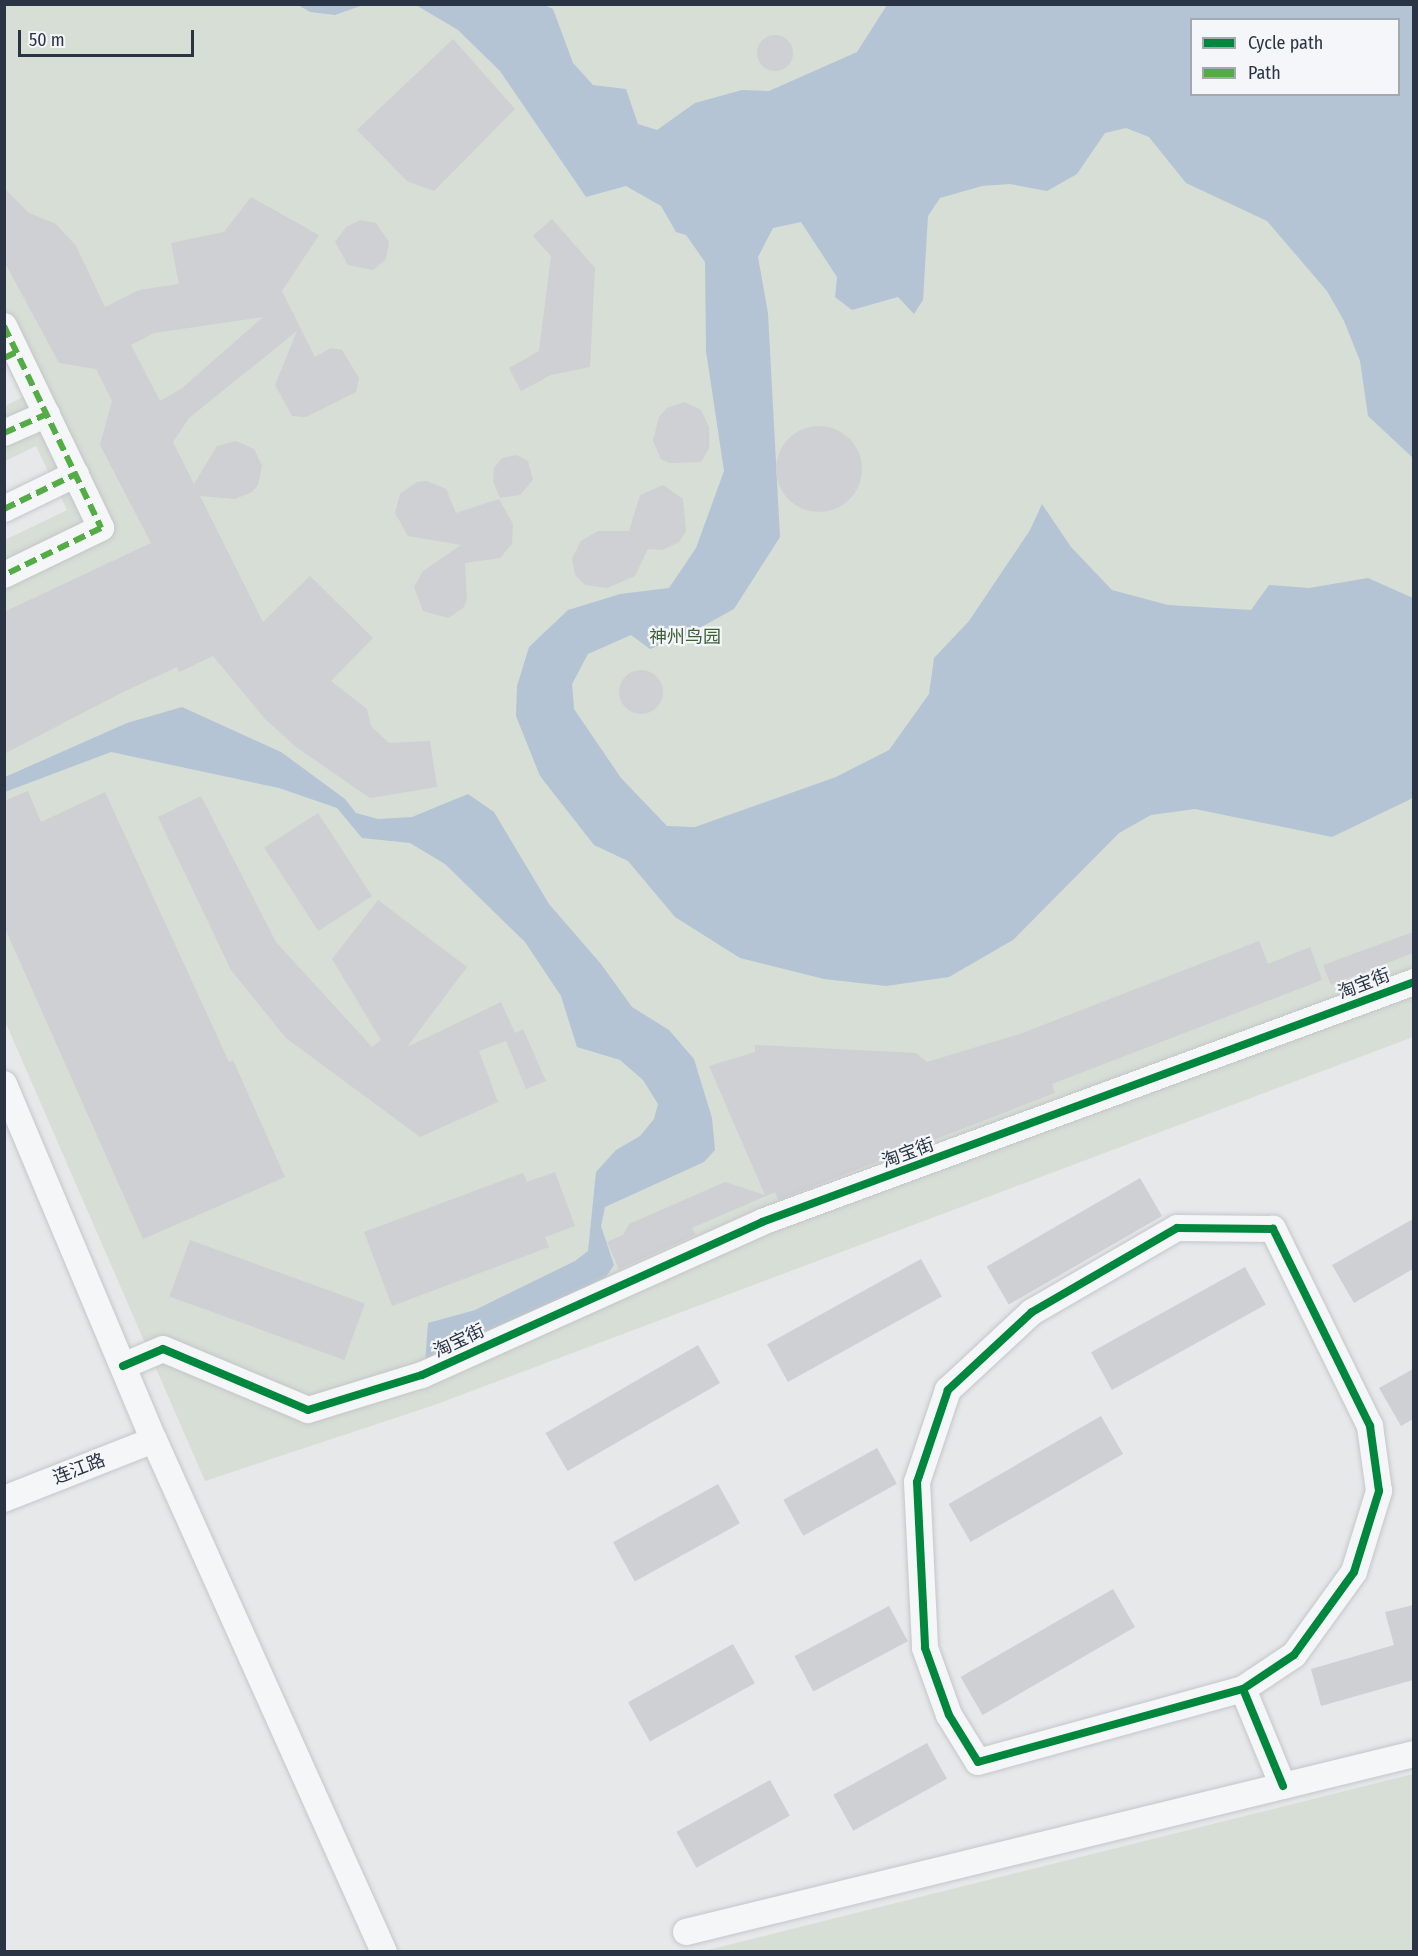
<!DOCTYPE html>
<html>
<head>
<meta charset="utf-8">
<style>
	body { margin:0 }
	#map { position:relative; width:1418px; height:1956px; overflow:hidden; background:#e6e8ea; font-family:"Fira Sans Condensed","Noto Sans SC",sans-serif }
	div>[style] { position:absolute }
	.green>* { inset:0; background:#d6ded6 }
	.water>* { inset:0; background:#b4c4d5 }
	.building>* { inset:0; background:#ced0d3; transform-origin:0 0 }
	.round { border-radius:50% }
	.roads { filter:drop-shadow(0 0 2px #c4c6c8) drop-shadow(0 0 2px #c4c6c8) }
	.minor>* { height:26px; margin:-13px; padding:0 13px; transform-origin:13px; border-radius:13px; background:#f5f6f7 }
	.quiet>* { height:6px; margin-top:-3px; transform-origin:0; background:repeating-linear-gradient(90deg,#54ac47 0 12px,transparent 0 18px) }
	.cycleway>* { height:8px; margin:-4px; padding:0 4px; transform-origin:4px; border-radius:4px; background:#00873e }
	span { translate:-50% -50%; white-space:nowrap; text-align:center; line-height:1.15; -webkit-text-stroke:4.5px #f4f6f9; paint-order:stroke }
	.park-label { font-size:18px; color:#3f6138 }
	.street-label { font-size:18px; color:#2b3445 }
	.frame { position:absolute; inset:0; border:6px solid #2b3445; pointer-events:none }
	.legend { position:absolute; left:1190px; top:18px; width:210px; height:78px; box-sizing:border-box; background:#f4f6f9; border:2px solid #a4a8b1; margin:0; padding:8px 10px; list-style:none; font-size:18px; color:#2b3445 }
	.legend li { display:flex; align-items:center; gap:12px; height:30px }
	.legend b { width:30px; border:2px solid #a4a8b1 }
	.scale { position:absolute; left:18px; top:30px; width:176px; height:27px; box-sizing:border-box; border:3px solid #2b3445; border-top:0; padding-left:8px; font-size:18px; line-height:21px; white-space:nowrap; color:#2b3445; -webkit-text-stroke:4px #f4f6f9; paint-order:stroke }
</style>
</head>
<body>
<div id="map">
	<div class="green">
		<i style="clip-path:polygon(evenodd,5px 5px,1413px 5px,1413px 1037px,437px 1404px,205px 1481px,5px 1021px,5px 540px,67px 510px,36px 446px,5px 461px,5px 406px,23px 397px,5px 360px,5px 5px,1192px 20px,1398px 20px,1398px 94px,1192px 94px,1192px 20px)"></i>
		<i style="clip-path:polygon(1413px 1774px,1413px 1951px,704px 1951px)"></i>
	</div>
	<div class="water">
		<i style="clip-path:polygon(evenodd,542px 4px,553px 9px,573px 63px,593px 85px,626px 89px,638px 124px,657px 130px,695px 103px,742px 90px,769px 91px,857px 52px,887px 5px,1413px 5px,1413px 458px,1368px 416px,1360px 361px,1344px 321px,1327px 291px,1267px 221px,1186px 183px,1149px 137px,1126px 128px,1105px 133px,1077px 174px,1047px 191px,1010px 184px,982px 186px,940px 198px,928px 216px,923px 300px,914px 314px,898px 297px,852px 310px,835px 297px,837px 277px,801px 222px,773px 228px,758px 257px,768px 313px,780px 537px,734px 609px,685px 636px,650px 649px,631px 635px,588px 654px,572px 684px,574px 709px,621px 778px,667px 826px,695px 827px,836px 777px,889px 750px,929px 694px,934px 658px,969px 621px,1030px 530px,1042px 504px,1071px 547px,1112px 590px,1168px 605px,1251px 610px,1269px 585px,1309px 588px,1368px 578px,1413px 598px,1413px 798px,1332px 837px,1195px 809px,1151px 815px,1119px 833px,1013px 940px,949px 977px,886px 986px,824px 979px,740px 958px,675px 917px,628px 861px,594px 845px,540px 776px,516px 716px,517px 686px,529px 647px,568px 610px,620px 594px,669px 588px,696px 548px,724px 471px,706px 351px,705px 262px,686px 235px,676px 232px,661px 206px,626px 186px,586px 197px,500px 71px,458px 30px,416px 5px,542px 4px,1192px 20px,1398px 20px,1398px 94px,1192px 94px,1192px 20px)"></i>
		<i style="clip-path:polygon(298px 5px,363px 5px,335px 15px,310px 12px)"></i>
		<i style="clip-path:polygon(182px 707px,281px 752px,345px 799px,356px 813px,378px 819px,412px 817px,468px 794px,494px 812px,549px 904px,601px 964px,632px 1007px,669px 1030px,694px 1059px,712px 1118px,715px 1150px,704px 1162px,605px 1207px,601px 1226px,614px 1265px,606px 1277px,425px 1364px,428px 1323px,475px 1310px,575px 1261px,588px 1251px,596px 1172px,616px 1150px,640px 1136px,654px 1119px,658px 1104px,643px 1080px,620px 1060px,577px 1047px,561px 996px,525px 942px,445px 864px,410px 843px,362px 838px,337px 808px,279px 788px,111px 752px,5px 792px,5px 777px,127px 723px)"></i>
	</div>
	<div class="building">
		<i class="round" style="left:757px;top:35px;width:36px;height:36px"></i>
		<i style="clip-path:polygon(453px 39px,515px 109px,434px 191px,407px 181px,357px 130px)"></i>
		<i style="clip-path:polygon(evenodd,4px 188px,29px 213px,56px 224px,76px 246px,105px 307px,139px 290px,179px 284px,171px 243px,224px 232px,251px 197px,319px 235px,282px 291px,315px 357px,331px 348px,342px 350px,359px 378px,356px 392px,306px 417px,292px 416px,275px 385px,297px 331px,189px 418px,173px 442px,194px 484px,217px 446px,236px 441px,254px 449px,262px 466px,258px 485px,252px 492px,235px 499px,200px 496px,263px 622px,310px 576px,373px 638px,331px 681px,367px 709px,371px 726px,389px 743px,430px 741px,437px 787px,370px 798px,296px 747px,266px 720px,213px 656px,179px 672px,177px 667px,119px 694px,4px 754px,4px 612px,151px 543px,100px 445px,112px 401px,96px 369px,59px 363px,4px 261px,4px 188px,263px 317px,181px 389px,160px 401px,131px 345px,154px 333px,263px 317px)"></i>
		<i style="clip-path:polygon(552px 219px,595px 268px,590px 367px,551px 375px,521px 391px,509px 368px,539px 351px,551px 256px,533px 236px)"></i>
		<i style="clip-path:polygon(360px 220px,376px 223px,389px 242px,386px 259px,373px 270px,348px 265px,335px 242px,346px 227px)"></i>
		<i style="clip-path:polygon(684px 402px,701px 410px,709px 427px,709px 448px,701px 462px,669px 463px,661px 459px,653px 441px,659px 417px,667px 408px)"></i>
		<i class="round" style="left:776px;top:426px;width:86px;height:86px"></i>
		<i style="clip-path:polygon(516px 455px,528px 461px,533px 480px,520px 495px,500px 498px,493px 481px,494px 468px,502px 458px)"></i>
		<i style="clip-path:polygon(427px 481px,446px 489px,456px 513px,499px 499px,513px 524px,512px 544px,500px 558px,465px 563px,467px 600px,463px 608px,448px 618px,423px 611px,414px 587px,423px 571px,461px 545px,408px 536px,395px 513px,400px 494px,417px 482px)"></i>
		<i style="clip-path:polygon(663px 485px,683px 499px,686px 531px,679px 542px,662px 550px,648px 549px,635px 576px,607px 588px,585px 585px,575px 575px,572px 558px,581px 541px,598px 531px,629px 531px,640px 495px)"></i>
		<i class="round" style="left:619px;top:670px;width:44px;height:44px"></i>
		<i style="clip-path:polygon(28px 791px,41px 822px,105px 792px,229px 1062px,233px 1060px,285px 1177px,143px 1239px,4px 926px,4px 801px)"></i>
		<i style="clip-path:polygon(201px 796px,276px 942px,372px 1047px,381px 1040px,332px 959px,378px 900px,467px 967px,407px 1047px,501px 1002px,515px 1033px,523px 1029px,546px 1081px,526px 1089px,506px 1041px,479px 1051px,498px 1102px,420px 1137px,286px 1038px,231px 970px,158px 817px)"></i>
		<i style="left:318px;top:813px;width:99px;height:64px;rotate:57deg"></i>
		<i style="clip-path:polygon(1413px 932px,1413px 953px,1331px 985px,1323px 965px)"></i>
		<i style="clip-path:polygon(1259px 941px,1268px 964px,1310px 947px,1322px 980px,1052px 1084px,1055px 1093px,778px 1200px,775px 1192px,692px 1228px,695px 1235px,619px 1269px,607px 1242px,623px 1235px,629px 1224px,725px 1182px,765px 1195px,709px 1066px,755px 1052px,755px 1045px,916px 1053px,927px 1062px,1020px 1034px)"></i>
		<i style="clip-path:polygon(555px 1172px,575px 1226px,545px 1237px,549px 1247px,392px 1306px,364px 1232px,523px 1173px,527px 1182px)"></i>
		<i style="left:1140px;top:1178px;width:44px;height:177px;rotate:60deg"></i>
		<i style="clip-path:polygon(1413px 1219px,1413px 1269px,1354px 1303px,1332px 1265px)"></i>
		<i style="left:190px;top:1240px;width:186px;height:60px;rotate:20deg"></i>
		<i style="left:921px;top:1259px;width:43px;height:176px;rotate:61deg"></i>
		<i style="left:1245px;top:1267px;width:43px;height:176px;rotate:61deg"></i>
		<i style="left:698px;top:1345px;width:44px;height:176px;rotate:60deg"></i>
		<i style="clip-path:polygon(1413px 1369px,1413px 1419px,1401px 1426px,1379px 1388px)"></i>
		<i style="left:1101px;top:1416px;width:44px;height:176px;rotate:60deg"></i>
		<i style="left:877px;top:1448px;width:41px;height:107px;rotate:61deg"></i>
		<i style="left:718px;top:1484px;width:45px;height:120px;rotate:61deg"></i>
		<i style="left:1113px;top:1589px;width:44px;height:176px;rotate:60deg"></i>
		<i style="clip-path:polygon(1413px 1605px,1413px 1680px,1321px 1706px,1311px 1669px,1394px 1645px,1385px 1612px)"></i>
		<i style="left:889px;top:1606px;width:40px;height:107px;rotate:62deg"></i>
		<i style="left:733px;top:1644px;width:45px;height:120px;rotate:61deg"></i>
		<i style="left:927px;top:1743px;width:41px;height:107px;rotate:61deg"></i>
		<i style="left:770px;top:1780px;width:41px;height:107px;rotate:61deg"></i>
	</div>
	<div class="roads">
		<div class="minor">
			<i style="left:4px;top:326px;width:224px;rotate:64.3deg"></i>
			<i style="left:101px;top:528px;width:108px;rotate:154.1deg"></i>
			<i style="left:4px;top:433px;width:47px;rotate:-23.8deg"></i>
			<i style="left:4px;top:509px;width:80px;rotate:-25.9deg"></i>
			<i style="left:4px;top:1084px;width:386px;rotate:67.2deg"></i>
			<i style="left:154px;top:1440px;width:561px;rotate:65.81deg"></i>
			<i style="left:123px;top:1366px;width:43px;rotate:-23deg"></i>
			<i style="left:163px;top:1349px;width:157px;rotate:22.8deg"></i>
			<i style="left:308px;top:1410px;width:119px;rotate:-17.1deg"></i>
			<i style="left:422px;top:1375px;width:373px;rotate:-24.2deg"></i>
			<i style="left:762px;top:1222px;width:695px;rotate:-20.21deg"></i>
			<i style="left:4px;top:1499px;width:161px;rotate:-21.5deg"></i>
			<i style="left:1243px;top:1689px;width:61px;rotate:-33.7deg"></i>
			<i style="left:1294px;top:1655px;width:102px;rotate:-54.1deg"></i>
			<i style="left:1354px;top:1572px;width:85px;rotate:-72.8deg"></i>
			<i style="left:1379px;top:1491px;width:66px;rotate:-97.9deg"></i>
			<i style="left:1370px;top:1426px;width:220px;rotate:-116.2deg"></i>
			<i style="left:1273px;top:1229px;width:96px;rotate:-179.4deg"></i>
			<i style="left:1177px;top:1228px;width:168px;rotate:149.9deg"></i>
			<i style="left:1032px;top:1312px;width:115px;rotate:137.1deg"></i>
			<i style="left:948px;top:1390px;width:97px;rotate:108.6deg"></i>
			<i style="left:917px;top:1482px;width:166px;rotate:87.2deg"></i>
			<i style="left:925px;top:1648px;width:71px;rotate:70.3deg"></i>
			<i style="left:949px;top:1715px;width:55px;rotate:58.3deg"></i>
			<i style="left:978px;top:1762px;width:275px;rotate:-15.4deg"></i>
			<i style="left:1243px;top:1689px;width:105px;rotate:67.6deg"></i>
			<i style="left:686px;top:1932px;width:749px;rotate:-13.74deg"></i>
		</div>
	</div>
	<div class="quiet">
		<i style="left:4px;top:326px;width:224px;rotate:64.3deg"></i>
		<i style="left:101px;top:528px;width:108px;rotate:154.1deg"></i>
		<i style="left:4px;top:358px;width:14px;rotate:-25deg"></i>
		<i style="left:4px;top:433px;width:47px;rotate:-23.8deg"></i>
		<i style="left:4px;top:509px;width:80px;rotate:-25.9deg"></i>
	</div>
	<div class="cycleway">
		<i style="left:123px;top:1366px;width:43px;rotate:-23deg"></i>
		<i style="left:163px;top:1349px;width:157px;rotate:22.8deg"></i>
		<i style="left:308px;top:1410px;width:119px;rotate:-17.1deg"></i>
		<i style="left:422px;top:1375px;width:373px;rotate:-24.2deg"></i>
		<i style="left:762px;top:1222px;width:695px;rotate:-20.21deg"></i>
		<i style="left:1243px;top:1689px;width:61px;rotate:-33.7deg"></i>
		<i style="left:1294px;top:1655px;width:102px;rotate:-54.1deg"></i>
		<i style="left:1354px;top:1572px;width:85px;rotate:-72.8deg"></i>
		<i style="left:1379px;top:1491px;width:66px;rotate:-97.9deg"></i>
		<i style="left:1370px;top:1426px;width:220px;rotate:-116.2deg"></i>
		<i style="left:1273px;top:1229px;width:96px;rotate:-179.4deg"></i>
		<i style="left:1177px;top:1228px;width:168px;rotate:149.9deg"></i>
		<i style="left:1032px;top:1312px;width:115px;rotate:137.1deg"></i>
		<i style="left:948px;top:1390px;width:97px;rotate:108.6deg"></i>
		<i style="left:917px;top:1482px;width:166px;rotate:87.2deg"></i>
		<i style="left:925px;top:1648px;width:71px;rotate:70.3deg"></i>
		<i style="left:949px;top:1715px;width:55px;rotate:58.3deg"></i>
		<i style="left:978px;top:1762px;width:275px;rotate:-15.4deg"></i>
		<i style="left:1243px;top:1689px;width:105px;rotate:67.6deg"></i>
	</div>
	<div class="park-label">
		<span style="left:685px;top:637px">神州鸟园</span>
	</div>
	<div class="street-label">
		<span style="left:1364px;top:984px;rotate:-21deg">淘宝街</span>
		<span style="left:908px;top:1153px;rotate:-20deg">淘宝街</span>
		<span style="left:459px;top:1341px;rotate:-25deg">淘宝街</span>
		<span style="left:79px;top:1469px;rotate:-21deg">连江路</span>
	</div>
	<div class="frame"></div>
	<ul class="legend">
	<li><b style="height:8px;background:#00873e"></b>Cycle path</li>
	<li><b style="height:8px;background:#54ac47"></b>Path</li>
	</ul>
	<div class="scale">50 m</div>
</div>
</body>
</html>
